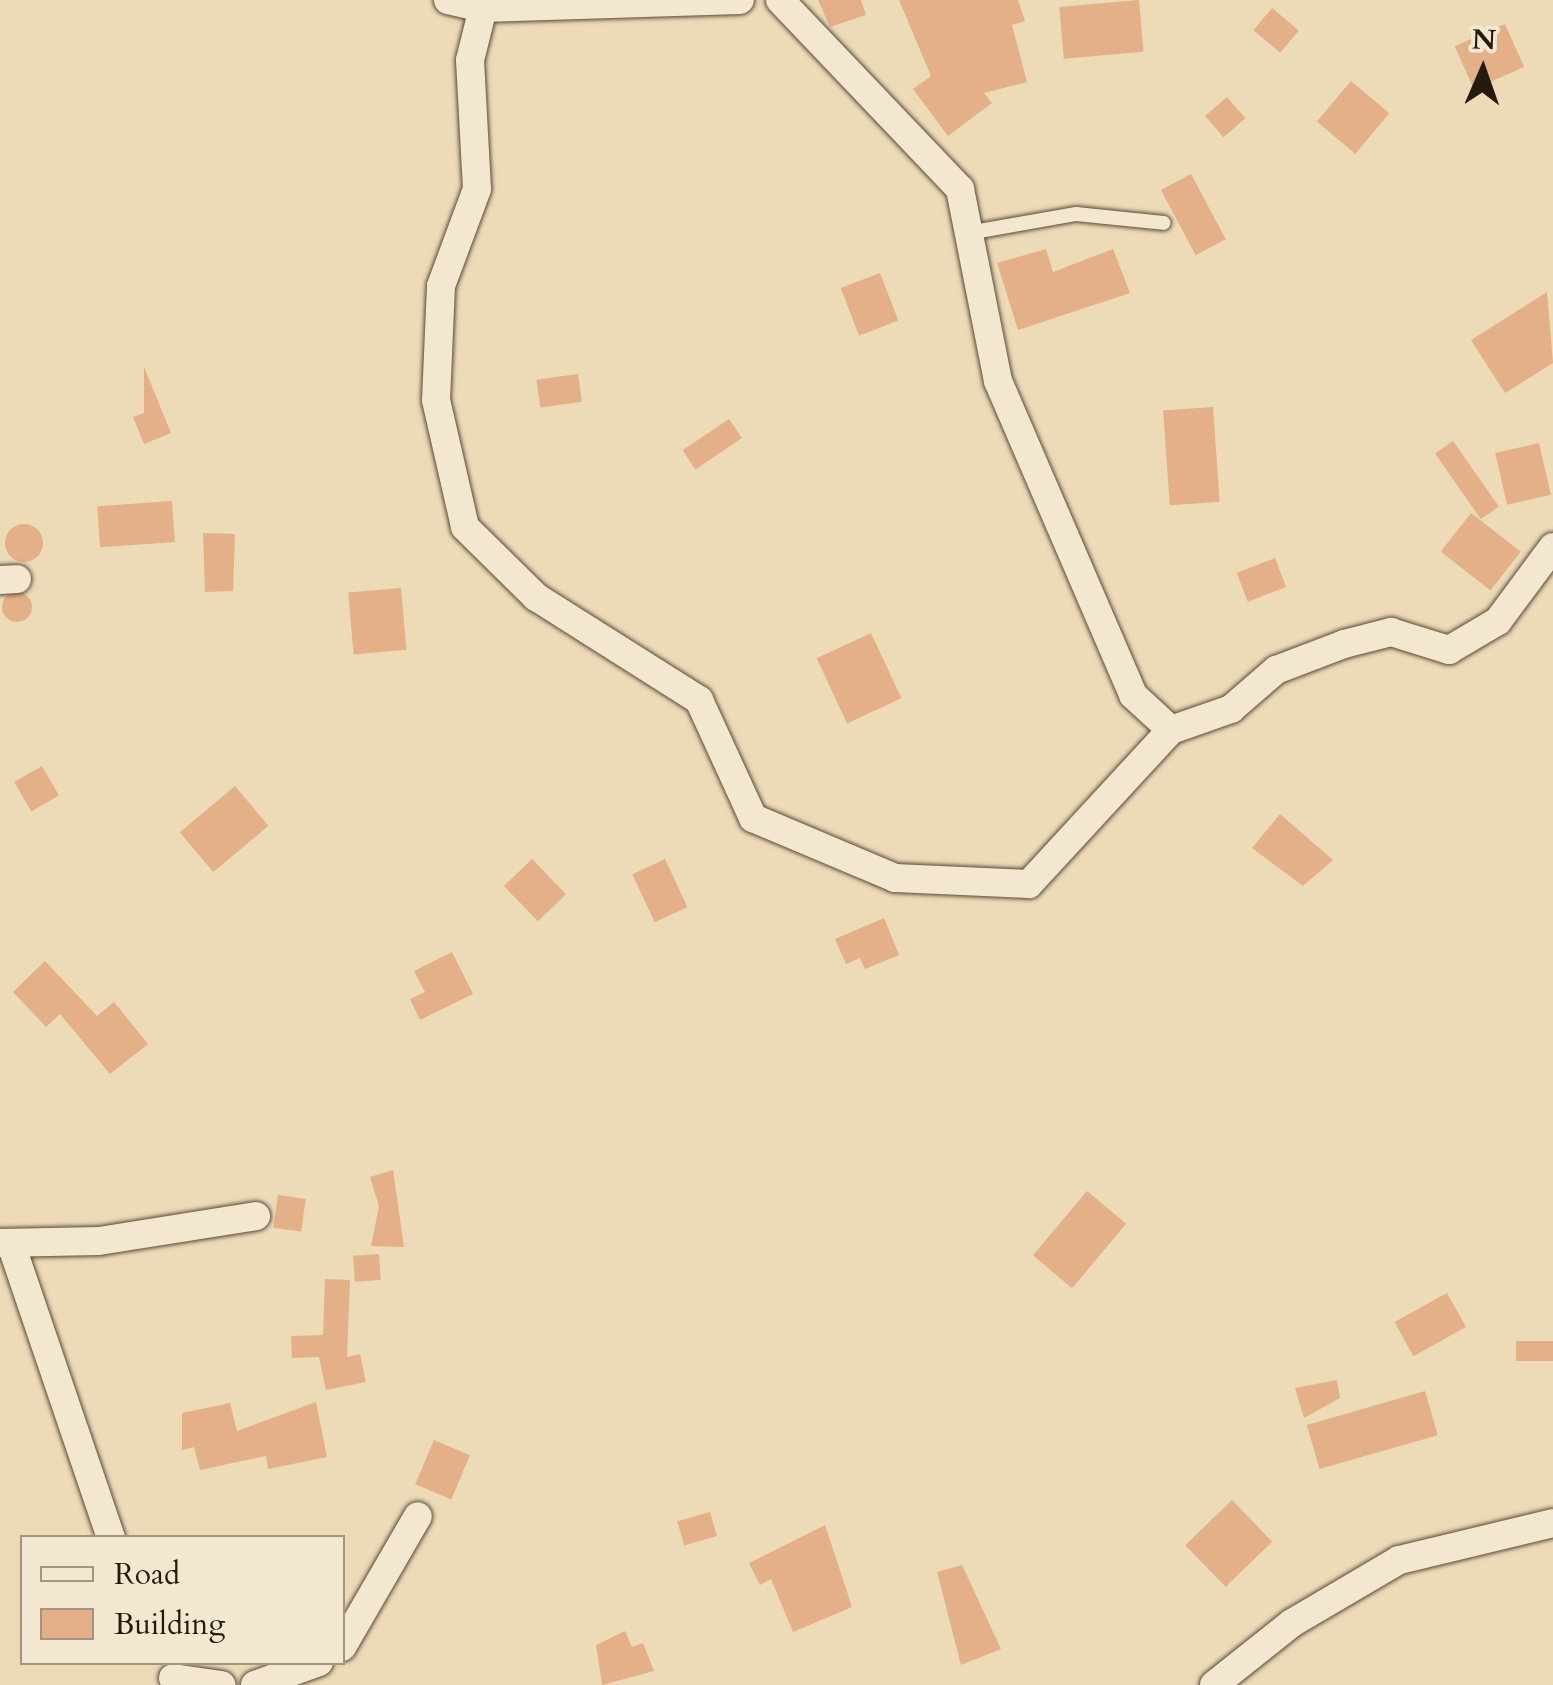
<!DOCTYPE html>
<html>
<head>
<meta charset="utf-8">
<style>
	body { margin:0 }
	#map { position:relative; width:1553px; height:1685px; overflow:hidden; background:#eddab7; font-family:Cardo,serif }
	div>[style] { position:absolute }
	.building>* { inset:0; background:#e3b088; transform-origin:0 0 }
	.round { border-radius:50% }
	.roads { filter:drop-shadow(0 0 2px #584a39) drop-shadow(0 0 2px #584a39) }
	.lane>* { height:14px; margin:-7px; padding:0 7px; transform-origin:7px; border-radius:7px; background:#f3e7d0 }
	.street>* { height:28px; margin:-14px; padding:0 14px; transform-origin:14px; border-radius:14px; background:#f3e7d0 }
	span { translate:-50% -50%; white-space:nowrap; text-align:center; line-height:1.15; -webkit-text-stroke:10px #f3e7d0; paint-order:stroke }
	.legend { position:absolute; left:20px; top:1535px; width:325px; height:130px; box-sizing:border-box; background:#f3e7d0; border:2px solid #a19583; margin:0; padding:12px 18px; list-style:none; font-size:30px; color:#261a0f }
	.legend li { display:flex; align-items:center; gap:20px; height:50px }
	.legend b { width:50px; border:2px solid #a19583 }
	.north { position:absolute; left:1433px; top:20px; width:100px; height:100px; -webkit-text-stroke:8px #f3e7d0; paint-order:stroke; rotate:2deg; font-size:28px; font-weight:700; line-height:40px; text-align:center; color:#261a0f }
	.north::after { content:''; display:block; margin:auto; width:35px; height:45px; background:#261a0f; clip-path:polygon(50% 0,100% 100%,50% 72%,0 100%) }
</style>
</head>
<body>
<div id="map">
	<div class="building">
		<i style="clip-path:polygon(818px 0,861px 0,866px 15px,830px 27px)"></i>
		<i style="clip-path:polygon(899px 0,1018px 0,1025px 21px,1012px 25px,1027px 82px,984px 93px,992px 103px,948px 136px,913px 89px,931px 76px)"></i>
		<i style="left:1139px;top:0;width:52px;height:80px;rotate:85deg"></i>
		<i style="left:1272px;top:8px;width:35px;height:29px;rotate:40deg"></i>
		<i style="left:1505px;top:24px;width:47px;height:55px;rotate:66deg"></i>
		<i style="left:1351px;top:81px;width:50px;height:53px;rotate:40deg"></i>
		<i style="left:1227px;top:97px;width:28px;height:29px;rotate:49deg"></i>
		<i style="left:1191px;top:174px;width:74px;height:34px;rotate:62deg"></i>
		<i style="clip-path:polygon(1046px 249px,1053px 272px,1113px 249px,1130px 293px,1018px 330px,997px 263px)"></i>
		<i style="left:880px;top:273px;width:51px;height:42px;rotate:69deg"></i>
		<i style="clip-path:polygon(1547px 292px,1553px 363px,1505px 393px,1471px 340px)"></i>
		<i style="clip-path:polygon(144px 367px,171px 433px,144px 444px,133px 417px,144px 413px)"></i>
		<i style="left:578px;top:374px;width:28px;height:42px;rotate:82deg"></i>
		<i style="left:1213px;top:407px;width:95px;height:50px;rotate:86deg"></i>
		<i style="left:729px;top:419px;width:23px;height:56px;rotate:56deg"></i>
		<i style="left:1453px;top:441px;width:80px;height:22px;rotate:55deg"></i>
		<i style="left:1539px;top:443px;width:53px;height:45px;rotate:77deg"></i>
		<i style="left:172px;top:501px;width:41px;height:75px;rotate:86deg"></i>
		<i style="left:1471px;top:513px;width:63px;height:49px;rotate:38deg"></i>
		<i class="round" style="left:5px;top:524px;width:38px;height:38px"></i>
		<i style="clip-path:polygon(203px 533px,235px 534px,233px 591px,205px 592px)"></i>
		<i style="left:1275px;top:558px;width:31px;height:41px;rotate:69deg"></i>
		<i style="left:401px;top:588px;width:62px;height:53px;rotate:85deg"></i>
		<i class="round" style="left:2px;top:592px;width:30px;height:30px"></i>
		<i style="left:871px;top:633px;width:72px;height:60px;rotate:65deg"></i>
		<i style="left:42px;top:766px;width:34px;height:32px;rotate:60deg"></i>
		<i style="left:235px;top:786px;width:52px;height:72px;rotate:50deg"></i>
		<i style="clip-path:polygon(1280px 814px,1333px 860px,1303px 886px,1252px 848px)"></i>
		<i style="left:532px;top:859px;width:49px;height:39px;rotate:46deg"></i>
		<i style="left:665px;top:859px;width:53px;height:36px;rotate:65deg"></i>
		<i style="clip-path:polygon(884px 918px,899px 955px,865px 969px,860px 958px,846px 964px,835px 939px)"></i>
		<i style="clip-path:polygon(452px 952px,473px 994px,420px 1020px,410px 999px,425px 992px,414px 971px)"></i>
		<i style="clip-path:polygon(45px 961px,97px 1016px,114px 1002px,148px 1044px,110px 1074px,60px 1014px,46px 1027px,13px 992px)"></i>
		<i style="clip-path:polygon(393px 1170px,404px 1247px,371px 1246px,379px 1206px,370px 1177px)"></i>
		<i style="left:1087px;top:1191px;width:51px;height:84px;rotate:40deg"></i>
		<i style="left:278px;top:1195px;width:28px;height:33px;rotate:8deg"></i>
		<i style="left:379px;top:1254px;width:26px;height:26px;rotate:86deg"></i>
		<i style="clip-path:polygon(325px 1279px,350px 1280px,347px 1357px,360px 1354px,366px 1382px,326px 1390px,319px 1357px,292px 1358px,291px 1336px,323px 1335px)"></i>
		<i style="left:1447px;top:1293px;width:39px;height:60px;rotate:61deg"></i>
		<i style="left:1516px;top:1341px;width:37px;height:20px"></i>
		<i style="clip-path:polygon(1337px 1380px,1340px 1398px,1304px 1418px,1295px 1388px)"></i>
		<i style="left:1425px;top:1391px;width:46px;height:123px;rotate:74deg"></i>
		<i style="clip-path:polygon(316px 1402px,327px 1457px,268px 1469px,266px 1456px,200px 1470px,194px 1447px,182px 1450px,182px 1413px,230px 1403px,237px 1431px)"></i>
		<i style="left:434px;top:1440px;width:39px;height:48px;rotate:23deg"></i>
		<i style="left:1232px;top:1500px;width:58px;height:65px;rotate:46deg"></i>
		<i style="left:710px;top:1512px;width:25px;height:34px;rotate:74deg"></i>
		<i style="clip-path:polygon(825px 1525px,852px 1607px,793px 1632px,771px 1579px,760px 1585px,749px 1563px)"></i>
		<i style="clip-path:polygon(962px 1565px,1001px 1649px,961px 1665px,937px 1572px)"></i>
		<i style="clip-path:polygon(625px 1631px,632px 1647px,643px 1643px,654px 1671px,602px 1685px,596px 1645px)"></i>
	</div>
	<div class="roads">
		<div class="lane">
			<i style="left:968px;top:233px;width:110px;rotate:-10deg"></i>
			<i style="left:1076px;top:214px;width:88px;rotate:5.8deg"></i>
		</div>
		<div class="street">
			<i style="left:448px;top:0;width:36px;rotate:13deg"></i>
			<i style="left:483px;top:8px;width:257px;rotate:-1.8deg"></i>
			<i style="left:780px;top:0;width:261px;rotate:46.4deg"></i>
			<i style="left:960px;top:189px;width:196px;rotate:78.8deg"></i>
			<i style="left:998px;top:381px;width:342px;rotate:66.7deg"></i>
			<i style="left:1133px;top:695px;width:52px;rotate:42.6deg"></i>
			<i style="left:1171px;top:730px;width:64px;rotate:-19.3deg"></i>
			<i style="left:1231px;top:709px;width:60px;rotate:-40.9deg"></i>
			<i style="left:1276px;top:670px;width:73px;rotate:-20.9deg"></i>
			<i style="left:1344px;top:644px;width:49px;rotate:-14.3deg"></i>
			<i style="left:1391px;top:632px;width:61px;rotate:17.2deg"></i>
			<i style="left:1449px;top:650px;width:57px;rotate:-30.6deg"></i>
			<i style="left:1498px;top:621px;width:92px;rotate:-53.4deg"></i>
			<i style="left:483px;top:8px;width:54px;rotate:104deg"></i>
			<i style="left:470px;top:60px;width:129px;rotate:86.9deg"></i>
			<i style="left:477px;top:189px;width:103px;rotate:110.4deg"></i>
			<i style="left:441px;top:286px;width:114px;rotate:92.5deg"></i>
			<i style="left:436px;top:400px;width:130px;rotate:77.1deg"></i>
			<i style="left:465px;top:527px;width:100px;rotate:44.6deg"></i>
			<i style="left:536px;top:597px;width:193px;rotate:32.3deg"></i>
			<i style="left:699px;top:700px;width:130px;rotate:65.4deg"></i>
			<i style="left:753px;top:818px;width:154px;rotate:22.9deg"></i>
			<i style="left:895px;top:878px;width:134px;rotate:2.6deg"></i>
			<i style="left:1029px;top:884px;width:209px;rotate:-47.3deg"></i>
			<i style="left:0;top:580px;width:17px;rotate:-3deg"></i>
			<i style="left:0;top:1243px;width:99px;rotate:-1.2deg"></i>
			<i style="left:99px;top:1241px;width:159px;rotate:-9deg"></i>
			<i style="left:11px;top:1244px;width:311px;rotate:71.2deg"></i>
			<i style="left:342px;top:1647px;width:151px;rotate:-59.9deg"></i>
			<i style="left:173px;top:1678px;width:49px;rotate:8.3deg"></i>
			<i style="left:255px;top:1685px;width:68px;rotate:-19.8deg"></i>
			<i style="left:1214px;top:1685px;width:100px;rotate:-38.5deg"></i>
			<i style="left:1292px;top:1623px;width:124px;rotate:-30.5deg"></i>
			<i style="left:1399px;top:1560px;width:158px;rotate:-13.5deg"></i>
		</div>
	</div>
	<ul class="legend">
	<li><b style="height:12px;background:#f3e7d0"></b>Road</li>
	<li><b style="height:28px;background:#e3b088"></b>Building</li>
	</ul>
	<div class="north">N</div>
</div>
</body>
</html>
